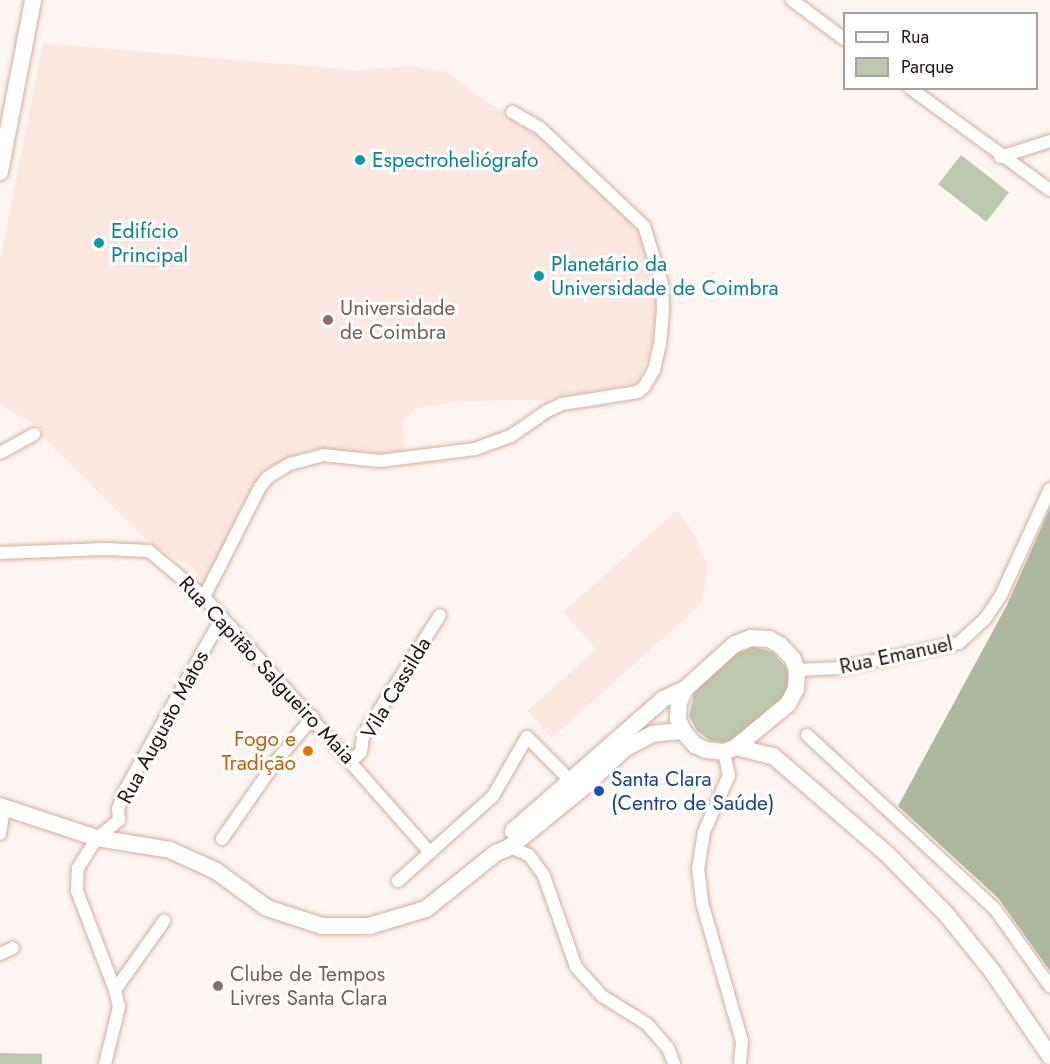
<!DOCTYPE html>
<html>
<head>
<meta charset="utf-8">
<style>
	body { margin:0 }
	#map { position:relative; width:1050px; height:1064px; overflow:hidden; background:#fdf5f1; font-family:Jost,sans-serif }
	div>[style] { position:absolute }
	.built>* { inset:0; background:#fce8e1 }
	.green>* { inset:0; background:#bcc8ad; transform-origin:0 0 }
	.forest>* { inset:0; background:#adb99e }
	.roads { filter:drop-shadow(0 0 2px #d3ae9f) drop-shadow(0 0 2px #d3ae9f) }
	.street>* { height:12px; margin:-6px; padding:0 6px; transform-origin:6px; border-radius:6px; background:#fff }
	.secondary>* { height:16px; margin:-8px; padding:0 8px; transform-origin:8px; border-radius:8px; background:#fff }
	.dots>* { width:16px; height:16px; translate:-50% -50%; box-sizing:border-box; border:3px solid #fff; border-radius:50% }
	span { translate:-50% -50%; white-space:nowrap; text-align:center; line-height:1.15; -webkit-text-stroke:6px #fff; paint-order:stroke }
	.culture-label { font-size:21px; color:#0d838f }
	.left { translate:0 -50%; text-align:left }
	.education-label { font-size:21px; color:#785e54 }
	.street-label { font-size:21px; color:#21140f }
	.food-label { font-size:21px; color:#c56008 }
	.right { translate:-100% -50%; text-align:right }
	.transit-label { font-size:21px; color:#164399 }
	.legend { position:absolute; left:843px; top:12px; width:195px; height:78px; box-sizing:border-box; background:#fff; border:2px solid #a6a19f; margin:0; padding:8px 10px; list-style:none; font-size:18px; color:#21140f }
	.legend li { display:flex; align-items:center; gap:12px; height:30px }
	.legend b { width:30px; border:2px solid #a6a19f }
</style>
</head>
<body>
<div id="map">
	<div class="built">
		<i style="clip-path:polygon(43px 43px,354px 70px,411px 66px,448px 72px,476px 95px,538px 132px,640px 228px,655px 284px,656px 309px,653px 342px,638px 383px,544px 400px,466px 401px,416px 408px,403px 421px,404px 450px,379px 454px,323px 449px,303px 451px,262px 470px,205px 583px,189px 565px,154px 547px,40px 434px,44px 429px,0 405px,0 261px)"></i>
		<i style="clip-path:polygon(677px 510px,695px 535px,708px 569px,702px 603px,552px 738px,527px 711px,596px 649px,563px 612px)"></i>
	</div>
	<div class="green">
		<i style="left:961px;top:155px;width:61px;height:37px;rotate:38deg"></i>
		<i style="clip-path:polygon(754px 647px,773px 652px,786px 667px,789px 677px,785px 697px,729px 743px,711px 741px,697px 731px,689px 716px,695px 689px,734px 654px)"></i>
		<i style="left:0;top:1053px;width:42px;height:11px;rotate:1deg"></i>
	</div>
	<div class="forest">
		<i style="clip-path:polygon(1050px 508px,1050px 971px,998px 898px,898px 806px,1007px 605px)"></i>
	</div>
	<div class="roads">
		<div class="street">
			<i style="left:792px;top:0;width:65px;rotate:36.9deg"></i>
			<i style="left:910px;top:88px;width:173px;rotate:36.1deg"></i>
			<i style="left:1000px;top:157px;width:52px;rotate:-17.7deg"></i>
			<i style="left:0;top:453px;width:39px;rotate:-29deg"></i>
			<i style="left:0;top:553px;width:105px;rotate:-2.2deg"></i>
			<i style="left:105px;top:549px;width:44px;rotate:2.6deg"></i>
			<i style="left:149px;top:551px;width:72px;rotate:39.9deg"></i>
			<i style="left:204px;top:597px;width:341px;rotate:48.5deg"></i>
			<i style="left:204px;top:597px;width:123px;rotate:-63deg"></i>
			<i style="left:260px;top:487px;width:13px;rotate:-51deg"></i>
			<i style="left:268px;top:477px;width:26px;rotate:-31deg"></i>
			<i style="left:290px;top:464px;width:34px;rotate:-15deg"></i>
			<i style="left:323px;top:455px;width:57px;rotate:6deg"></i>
			<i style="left:380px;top:461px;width:96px;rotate:-7.2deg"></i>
			<i style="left:475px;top:449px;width:38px;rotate:-20deg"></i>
			<i style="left:511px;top:436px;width:44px;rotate:-34.8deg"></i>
			<i style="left:547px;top:411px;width:17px;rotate:-25deg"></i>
			<i style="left:562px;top:404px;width:77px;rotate:-9deg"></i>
			<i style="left:638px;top:392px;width:8px;rotate:-40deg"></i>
			<i style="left:644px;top:387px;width:20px;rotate:-60deg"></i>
			<i style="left:654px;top:370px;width:26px;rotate:-77deg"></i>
			<i style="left:660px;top:345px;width:36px;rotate:-85deg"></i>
			<i style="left:663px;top:309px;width:25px;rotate:-92deg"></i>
			<i style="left:662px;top:284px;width:61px;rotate:-107.2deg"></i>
			<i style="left:644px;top:226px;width:143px;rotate:-136.7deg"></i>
			<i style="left:540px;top:128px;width:32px;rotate:-150deg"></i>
			<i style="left:797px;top:670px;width:44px;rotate:-2.6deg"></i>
			<i style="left:841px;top:668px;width:121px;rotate:-12deg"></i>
			<i style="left:959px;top:643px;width:35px;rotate:-43deg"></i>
			<i style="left:985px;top:619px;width:29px;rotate:-56deg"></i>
			<i style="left:1001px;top:595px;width:117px;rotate:-65.2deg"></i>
			<i style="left:807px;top:735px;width:256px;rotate:42.8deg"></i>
			<i style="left:995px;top:909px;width:95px;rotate:54.5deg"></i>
			<i style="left:724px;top:752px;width:24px;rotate:78deg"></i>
			<i style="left:729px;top:775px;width:62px;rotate:113.7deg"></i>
			<i style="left:704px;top:832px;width:36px;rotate:99deg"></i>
			<i style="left:698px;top:868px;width:38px;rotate:83deg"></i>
			<i style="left:703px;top:906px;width:141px;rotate:73.9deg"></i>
			<i style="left:742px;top:1041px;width:23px;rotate:95deg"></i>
			<i style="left:351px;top:761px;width:13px;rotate:-42deg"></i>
			<i style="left:361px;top:752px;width:16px;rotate:-83deg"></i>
			<i style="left:363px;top:736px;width:143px;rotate:-57.5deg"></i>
			<i style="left:0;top:834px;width:26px;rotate:-81deg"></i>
			<i style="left:222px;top:839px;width:96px;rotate:-55.2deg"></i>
			<i style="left:277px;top:760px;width:56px;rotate:-50.1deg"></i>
			<i style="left:510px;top:847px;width:21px;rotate:23deg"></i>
			<i style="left:529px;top:855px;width:26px;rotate:54deg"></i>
			<i style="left:544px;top:876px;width:96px;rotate:70.6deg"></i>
			<i style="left:576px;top:967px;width:39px;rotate:48deg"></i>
			<i style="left:602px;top:996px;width:53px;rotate:31.9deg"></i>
			<i style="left:647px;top:1024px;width:32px;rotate:49deg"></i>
			<i style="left:668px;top:1048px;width:17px;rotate:69deg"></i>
			<i style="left:398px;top:881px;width:127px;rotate:-41.8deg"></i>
			<i style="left:493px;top:796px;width:68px;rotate:-60deg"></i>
			<i style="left:527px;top:737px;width:61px;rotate:45deg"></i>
			<i style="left:0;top:954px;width:14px;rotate:-25deg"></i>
			<i style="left:115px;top:990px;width:85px;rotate:-54.6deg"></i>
			<i style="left:105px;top:1064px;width:59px;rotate:-76.2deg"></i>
			<i style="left:119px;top:1007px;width:17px;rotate:-103deg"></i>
			<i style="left:115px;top:990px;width:106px;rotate:-111deg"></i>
			<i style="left:77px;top:891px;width:23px;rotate:-88deg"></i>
			<i style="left:78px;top:868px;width:36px;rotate:-58deg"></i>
			<i style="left:97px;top:838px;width:28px;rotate:-39deg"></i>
			<i style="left:119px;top:820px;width:11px;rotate:-95deg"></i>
			<i style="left:118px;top:809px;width:18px;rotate:-71deg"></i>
			<i style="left:124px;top:792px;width:198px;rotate:-60.7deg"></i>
		</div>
		<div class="secondary">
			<i style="left:0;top:172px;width:175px;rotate:-79.1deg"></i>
			<i style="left:751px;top:638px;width:18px;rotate:3deg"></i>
			<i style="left:769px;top:639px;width:13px;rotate:29deg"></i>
			<i style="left:780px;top:645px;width:19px;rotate:47deg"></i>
			<i style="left:793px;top:659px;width:12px;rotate:70deg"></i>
			<i style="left:797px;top:670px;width:19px;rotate:93deg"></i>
			<i style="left:796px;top:689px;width:17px;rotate:118deg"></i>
			<i style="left:788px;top:704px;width:67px;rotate:140.4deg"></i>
			<i style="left:736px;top:747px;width:13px;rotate:157deg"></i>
			<i style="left:724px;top:752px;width:18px;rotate:-174deg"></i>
			<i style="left:706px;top:750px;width:12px;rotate:-156deg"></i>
			<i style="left:695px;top:745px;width:18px;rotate:-131deg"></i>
			<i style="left:683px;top:731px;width:13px;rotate:-113deg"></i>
			<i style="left:678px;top:719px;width:17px;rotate:-87deg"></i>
			<i style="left:679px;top:702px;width:14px;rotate:-65deg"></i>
			<i style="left:685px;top:689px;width:67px;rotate:-42deg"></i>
			<i style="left:735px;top:644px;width:17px;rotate:-21deg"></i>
			<i style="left:736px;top:747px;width:38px;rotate:14deg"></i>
			<i style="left:773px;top:756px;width:150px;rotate:40.7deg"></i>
			<i style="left:887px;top:854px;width:84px;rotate:45.5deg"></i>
			<i style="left:946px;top:914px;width:73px;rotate:51.1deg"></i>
			<i style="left:992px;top:971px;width:103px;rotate:55.7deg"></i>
			<i style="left:0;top:806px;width:102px;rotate:18.3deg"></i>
			<i style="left:97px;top:838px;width:74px;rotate:9.3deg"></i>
			<i style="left:170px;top:850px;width:51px;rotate:24.5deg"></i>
			<i style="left:216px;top:871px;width:63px;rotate:36deg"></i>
			<i style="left:267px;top:908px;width:58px;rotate:18.1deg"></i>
			<i style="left:322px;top:926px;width:47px"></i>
			<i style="left:369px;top:926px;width:59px;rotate:-16.6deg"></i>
			<i style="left:426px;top:909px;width:90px;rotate:-38.7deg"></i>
			<i style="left:496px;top:853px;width:15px;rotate:-23deg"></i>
			<i style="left:510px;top:847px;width:97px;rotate:-39.1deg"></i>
			<i style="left:585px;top:786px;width:54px;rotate:-43.5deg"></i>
			<i style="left:624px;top:749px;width:32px;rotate:-28deg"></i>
			<i style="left:652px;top:734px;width:31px;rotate:-6deg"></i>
			<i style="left:513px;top:831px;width:200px;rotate:-41.3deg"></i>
			<i style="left:663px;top:699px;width:24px;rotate:-24deg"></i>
		</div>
	</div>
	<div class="dots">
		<i style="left:360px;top:160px;background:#0f9aa8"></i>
		<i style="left:99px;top:243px;background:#0f9aa8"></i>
		<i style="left:539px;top:276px;background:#0f9aa8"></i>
		<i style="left:328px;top:320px;background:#8d6e63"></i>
		<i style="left:308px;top:751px;background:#e8710a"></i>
		<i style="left:599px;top:791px;background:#1a4fb4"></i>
		<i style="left:218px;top:986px;background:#8d6e63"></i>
	</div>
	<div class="culture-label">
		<span class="left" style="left:372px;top:160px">Espectroheliógrafo</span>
		<span class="left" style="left:111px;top:243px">Edifício<br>Principal</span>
		<span class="left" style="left:551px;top:276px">Planetário da<br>Universidade de Coimbra</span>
	</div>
	<div class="education-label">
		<span class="left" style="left:340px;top:320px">Universidade<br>de Coimbra</span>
		<span class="left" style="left:230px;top:986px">Clube de Tempos<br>Livres Santa Clara</span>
	</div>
	<div class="street-label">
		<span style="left:896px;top:655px;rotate:-12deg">Rua Emanuel</span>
		<span style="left:267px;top:670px;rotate:47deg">Rua Capitão Salgueiro Maia</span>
		<span style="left:396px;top:688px;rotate:-59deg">Vila Cassilda</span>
		<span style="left:163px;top:727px;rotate:-62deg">Rua Augusto Matos</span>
	</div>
	<div class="food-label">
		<span class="right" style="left:296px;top:751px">Fogo e<br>Tradição</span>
	</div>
	<div class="transit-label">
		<span class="left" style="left:611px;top:791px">Santa Clara<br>(Centro de Saúde)</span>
	</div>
	<ul class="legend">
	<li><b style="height:8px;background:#fff"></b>Rua</li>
	<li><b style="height:16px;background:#bcc8ad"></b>Parque</li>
	</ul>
</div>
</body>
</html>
